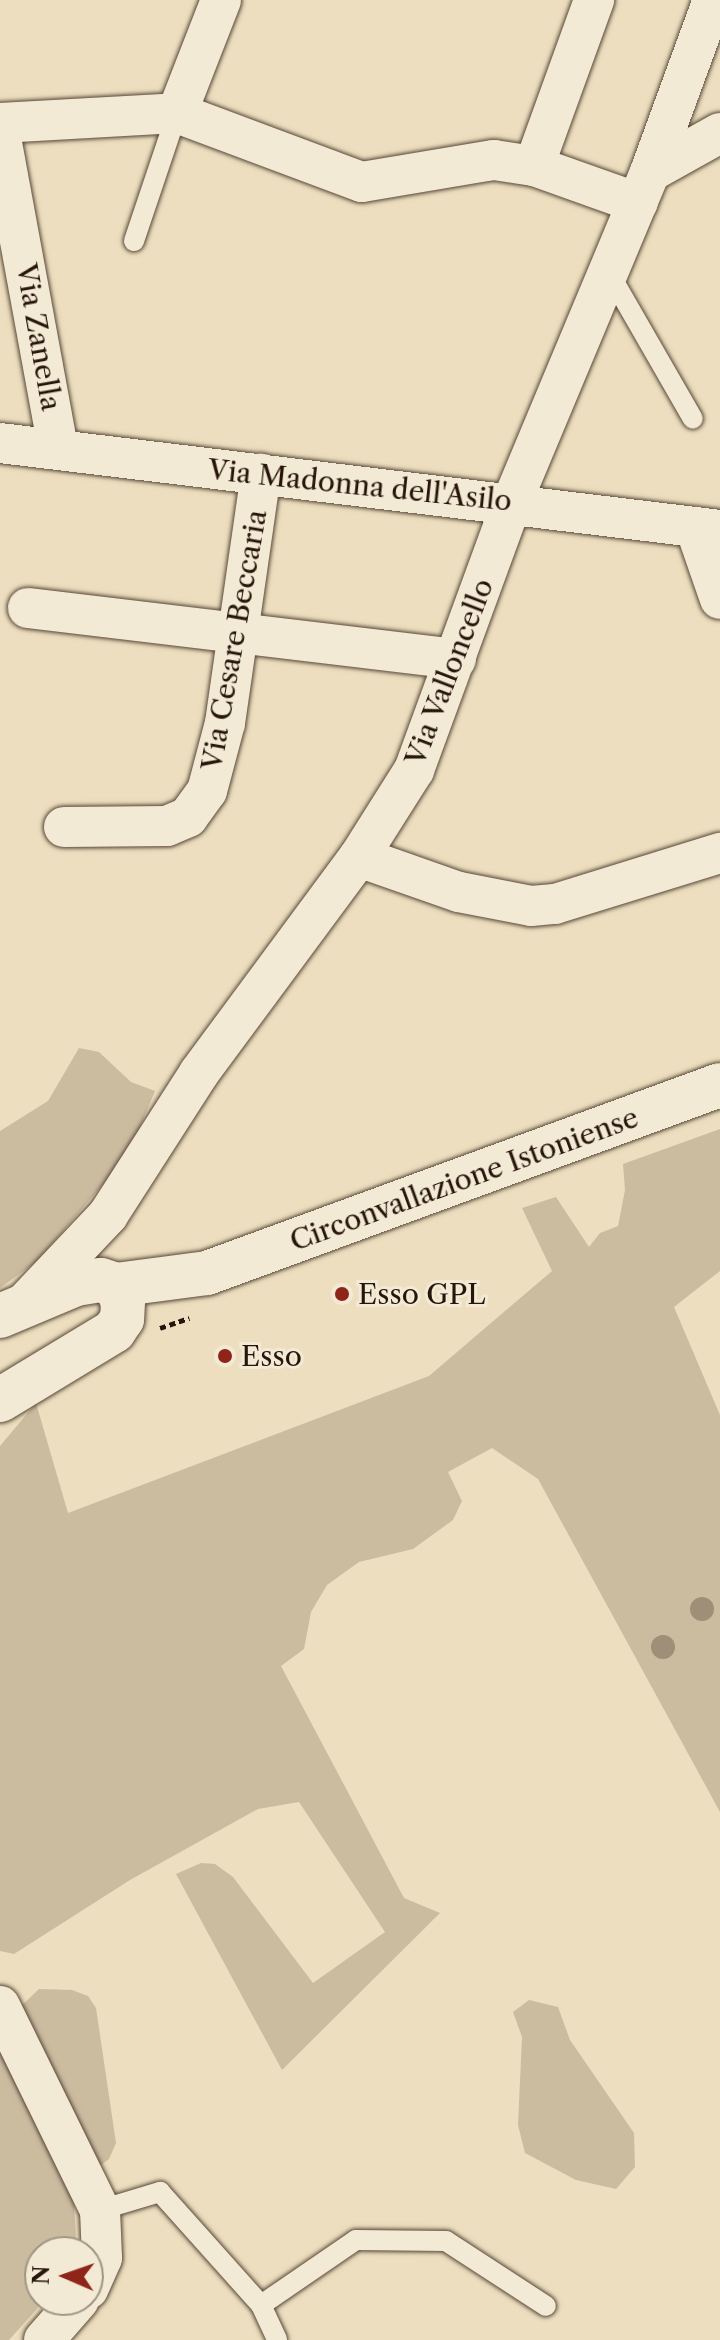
<!DOCTYPE html>
<html>
<head>
<meta charset="utf-8">
<style>
	body { margin:0 }
	#map { position:relative; width:720px; height:2340px; overflow:hidden; background:#ecdebe; font-family:"Libre Caslon Text",serif }
	div>[style] { position:absolute }
	.green>* { inset:0; background:#cbbca0 }
	.path>* { height:5px; margin-top:-2.5px; transform-origin:0; background:repeating-linear-gradient(90deg,#27150b 0 6px,transparent 0 10px) }
	.roads { filter:drop-shadow(0 0 2px #584738) drop-shadow(0 0 2px #584738) }
	.service>* { height:20px; margin:-10px; padding:0 10px; transform-origin:10px; border-radius:10px; background:#f3ead5 }
	.minor>* { height:40px; margin:-20px; padding:0 20px; transform-origin:20px; border-radius:20px; background:#f3ead5 }
	.secondary>* { height:44px; margin:-22px; padding:0 22px; transform-origin:22px; border-radius:22px; background:#f3ead5 }
	.trees>* { width:24px; height:24px; margin:-12px; border-radius:50%; background:#9f8f78 }
	.dots>* { width:22px; height:22px; translate:-50% -50%; box-sizing:border-box; border:4px solid #f3ead5; border-radius:50% }
	span { translate:-50% -50%; white-space:nowrap; text-align:center; line-height:1.15; -webkit-text-stroke:6px #f3ead5; paint-order:stroke }
	.street-label { font-size:28px; color:#27150b }
	.poi-label { font-size:28px; color:#27150b }
	.left { translate:0 -50%; text-align:left }
	.north { position:absolute; left:24px; top:2236px; width:80px; height:80px; box-sizing:border-box; background:#f3ead5; border:2px solid #a19584; border-radius:50%; rotate:272deg; font-size:22px; font-weight:700; line-height:32px; text-align:center; color:#27150b }
	.north::after { content:''; display:block; margin:auto; width:28px; height:36px; background:#8f2418; clip-path:polygon(50% 0,100% 100%,50% 72%,0 100%) }
</style>
</head>
<body>
<div id="map">
	<div class="green">
		<i style="clip-path:polygon(79px 1048px,99px 1052px,131px 1082px,155px 1091px,128px 1155px,37px 1261px,0 1288px,0 1131px,48px 1101px)"></i>
		<i style="clip-path:polygon(720px 1129px,720px 1271px,674px 1307px,720px 1415px,720px 1812px,538px 1479px,492px 1448px,448px 1472px,462px 1501px,453px 1520px,413px 1549px,359px 1562px,327px 1585px,311px 1612px,304px 1649px,281px 1666px,404px 1898px,440px 1913px,282px 2070px,176px 1874px,201px 1863px,215px 1864px,233px 1877px,313px 1983px,385px 1932px,299px 1802px,258px 1809px,130px 1880px,14px 1954px,0 1951px,0 1446px,36px 1403px,68px 1513px,429px 1376px,552px 1271px,522px 1208px,556px 1197px,589px 1247px,600px 1233px,618px 1226px,625px 1190px,623px 1164px)"></i>
		<i style="clip-path:polygon(39px 1989px,72px 1990px,88px 1996px,96px 2008px,116px 2143px,109px 2159px,93px 2171px,18px 2009px)"></i>
		<i style="clip-path:polygon(529px 2000px,558px 2007px,570px 2040px,634px 2133px,635px 2167px,616px 2189px,576px 2180px,525px 2153px,518px 2125px,522px 2037px,513px 2012px)"></i>
		<i style="clip-path:polygon(0 2028px,73px 2187px,76px 2239px,71px 2252px,40px 2252px,40px 2300px,45px 2300px,9px 2340px,0 2340px)"></i>
	</div>
	<div class="path">
		<i style="left:160px;top:1328px;width:31px;rotate:-19deg"></i>
	</div>
	<div class="roads">
		<div class="service">
			<i style="left:134px;top:241px;width:135px;rotate:-71.4deg"></i>
			<i style="left:609px;top:273px;width:168px;rotate:60.1deg"></i>
			<i style="left:100px;top:2210px;width:63px;rotate:-16.7deg"></i>
			<i style="left:160px;top:2192px;width:152px;rotate:48.2deg"></i>
			<i style="left:261px;top:2305px;width:38px;rotate:65deg"></i>
			<i style="left:261px;top:2305px;width:115px;rotate:-34.4deg"></i>
			<i style="left:356px;top:2240px;width:90px;rotate:0.6deg"></i>
			<i style="left:446px;top:2241px;width:119px;rotate:33deg"></i>
		</div>
		<div class="minor">
			<i style="left:177px;top:113px;width:121px;rotate:-68.7deg"></i>
			<i style="left:0;top:123px;width:177px;rotate:-3.2deg"></i>
			<i style="left:177px;top:113px;width:197px;rotate:20.5deg"></i>
			<i style="left:362px;top:182px;width:134px;rotate:-9.5deg"></i>
			<i style="left:494px;top:160px;width:40px;rotate:8.5deg"></i>
			<i style="left:534px;top:166px;width:110px;rotate:19.6deg"></i>
			<i style="left:0;top:132px;width:322px;rotate:79.6deg"></i>
			<i style="left:534px;top:166px;width:177px;rotate:-70.1deg"></i>
			<i style="left:650px;top:172px;width:80px;rotate:-29.1deg"></i>
			<i style="left:0;top:443px;width:725px;rotate:6.89deg"></i>
			<i style="left:695px;top:527px;width:76px;rotate:70.9deg"></i>
			<i style="left:28px;top:608px;width:431px;rotate:6.8deg"></i>
			<i style="left:64px;top:827px;width:103px;rotate:-0.6deg"></i>
			<i style="left:167px;top:826px;width:23px;rotate:-23deg"></i>
			<i style="left:188px;top:817px;width:32px;rotate:-54deg"></i>
			<i style="left:207px;top:791px;width:70px;rotate:-75.2deg"></i>
			<i style="left:225px;top:723px;width:252px;rotate:-81.8deg"></i>
			<i style="left:359px;top:857px;width:106px;rotate:19.3deg"></i>
			<i style="left:459px;top:892px;width:73px;rotate:11deg"></i>
			<i style="left:531px;top:906px;width:24px;rotate:-5deg"></i>
			<i style="left:555px;top:904px;width:173px;rotate:-17.2deg"></i>
			<i style="left:22px;top:1306px;width:125px;rotate:-46.6deg"></i>
			<i style="left:108px;top:1215px;width:169px;rotate:-57.3deg"></i>
			<i style="left:199px;top:1073px;width:269px;rotate:-53.5deg"></i>
			<i style="left:359px;top:857px;width:103px;rotate:-57.7deg"></i>
			<i style="left:414px;top:770px;width:285px;rotate:-69.9deg"></i>
			<i style="left:512px;top:502px;width:358px;rotate:-67.3deg"></i>
			<i style="left:650px;top:172px;width:183px;rotate:-69.9deg"></i>
			<i style="left:0;top:2006px;width:227px;rotate:63.9deg"></i>
			<i style="left:100px;top:2210px;width:48px;rotate:87.6deg"></i>
			<i style="left:102px;top:2258px;width:34px;rotate:114deg"></i>
			<i style="left:44px;top:2340px;width:53px;rotate:-48.8deg"></i>
		</div>
		<div class="secondary">
			<i style="left:116px;top:1285px;width:92px;rotate:-7.5deg"></i>
			<i style="left:207px;top:1273px;width:546px;rotate:-20.13deg"></i>
			<i style="left:0;top:1316px;width:82px;rotate:-22.8deg"></i>
			<i style="left:76px;top:1284px;width:25px;rotate:-9deg"></i>
			<i style="left:101px;top:1280px;width:16px;rotate:18deg"></i>
			<i style="left:116px;top:1285px;width:18px;rotate:68deg"></i>
			<i style="left:123px;top:1302px;width:17px;rotate:93deg"></i>
			<i style="left:122px;top:1319px;width:14px;rotate:124deg"></i>
			<i style="left:114px;top:1331px;width:133px;rotate:148.8deg"></i>
		</div>
	</div>
	<div class="trees">
		<i style="left:702px;top:1609px"></i>
		<i style="left:663px;top:1647px"></i>
	</div>
	<div class="dots">
		<i style="left:342px;top:1294px;background:#8f2418"></i>
		<i style="left:225px;top:1356px;background:#8f2418"></i>
	</div>
	<div class="street-label">
		<span style="left:39px;top:337px;rotate:80deg">Via Zanella</span>
		<span style="left:360px;top:485px;rotate:6deg">Via Madonna dell'Asilo</span>
		<span style="left:234px;top:640px;rotate:-80deg">Via Cesare Beccaria</span>
		<span style="left:449px;top:672px;rotate:-69deg">Via Valloncello</span>
		<span style="left:464px;top:1179px;rotate:-20deg">Circonvallazione Istoniense</span>
	</div>
	<div class="poi-label">
		<span class="left" style="left:358px;top:1294px">Esso GPL</span>
		<span class="left" style="left:241px;top:1356px">Esso</span>
	</div>
	<div class="north">N</div>
</div>
</body>
</html>
